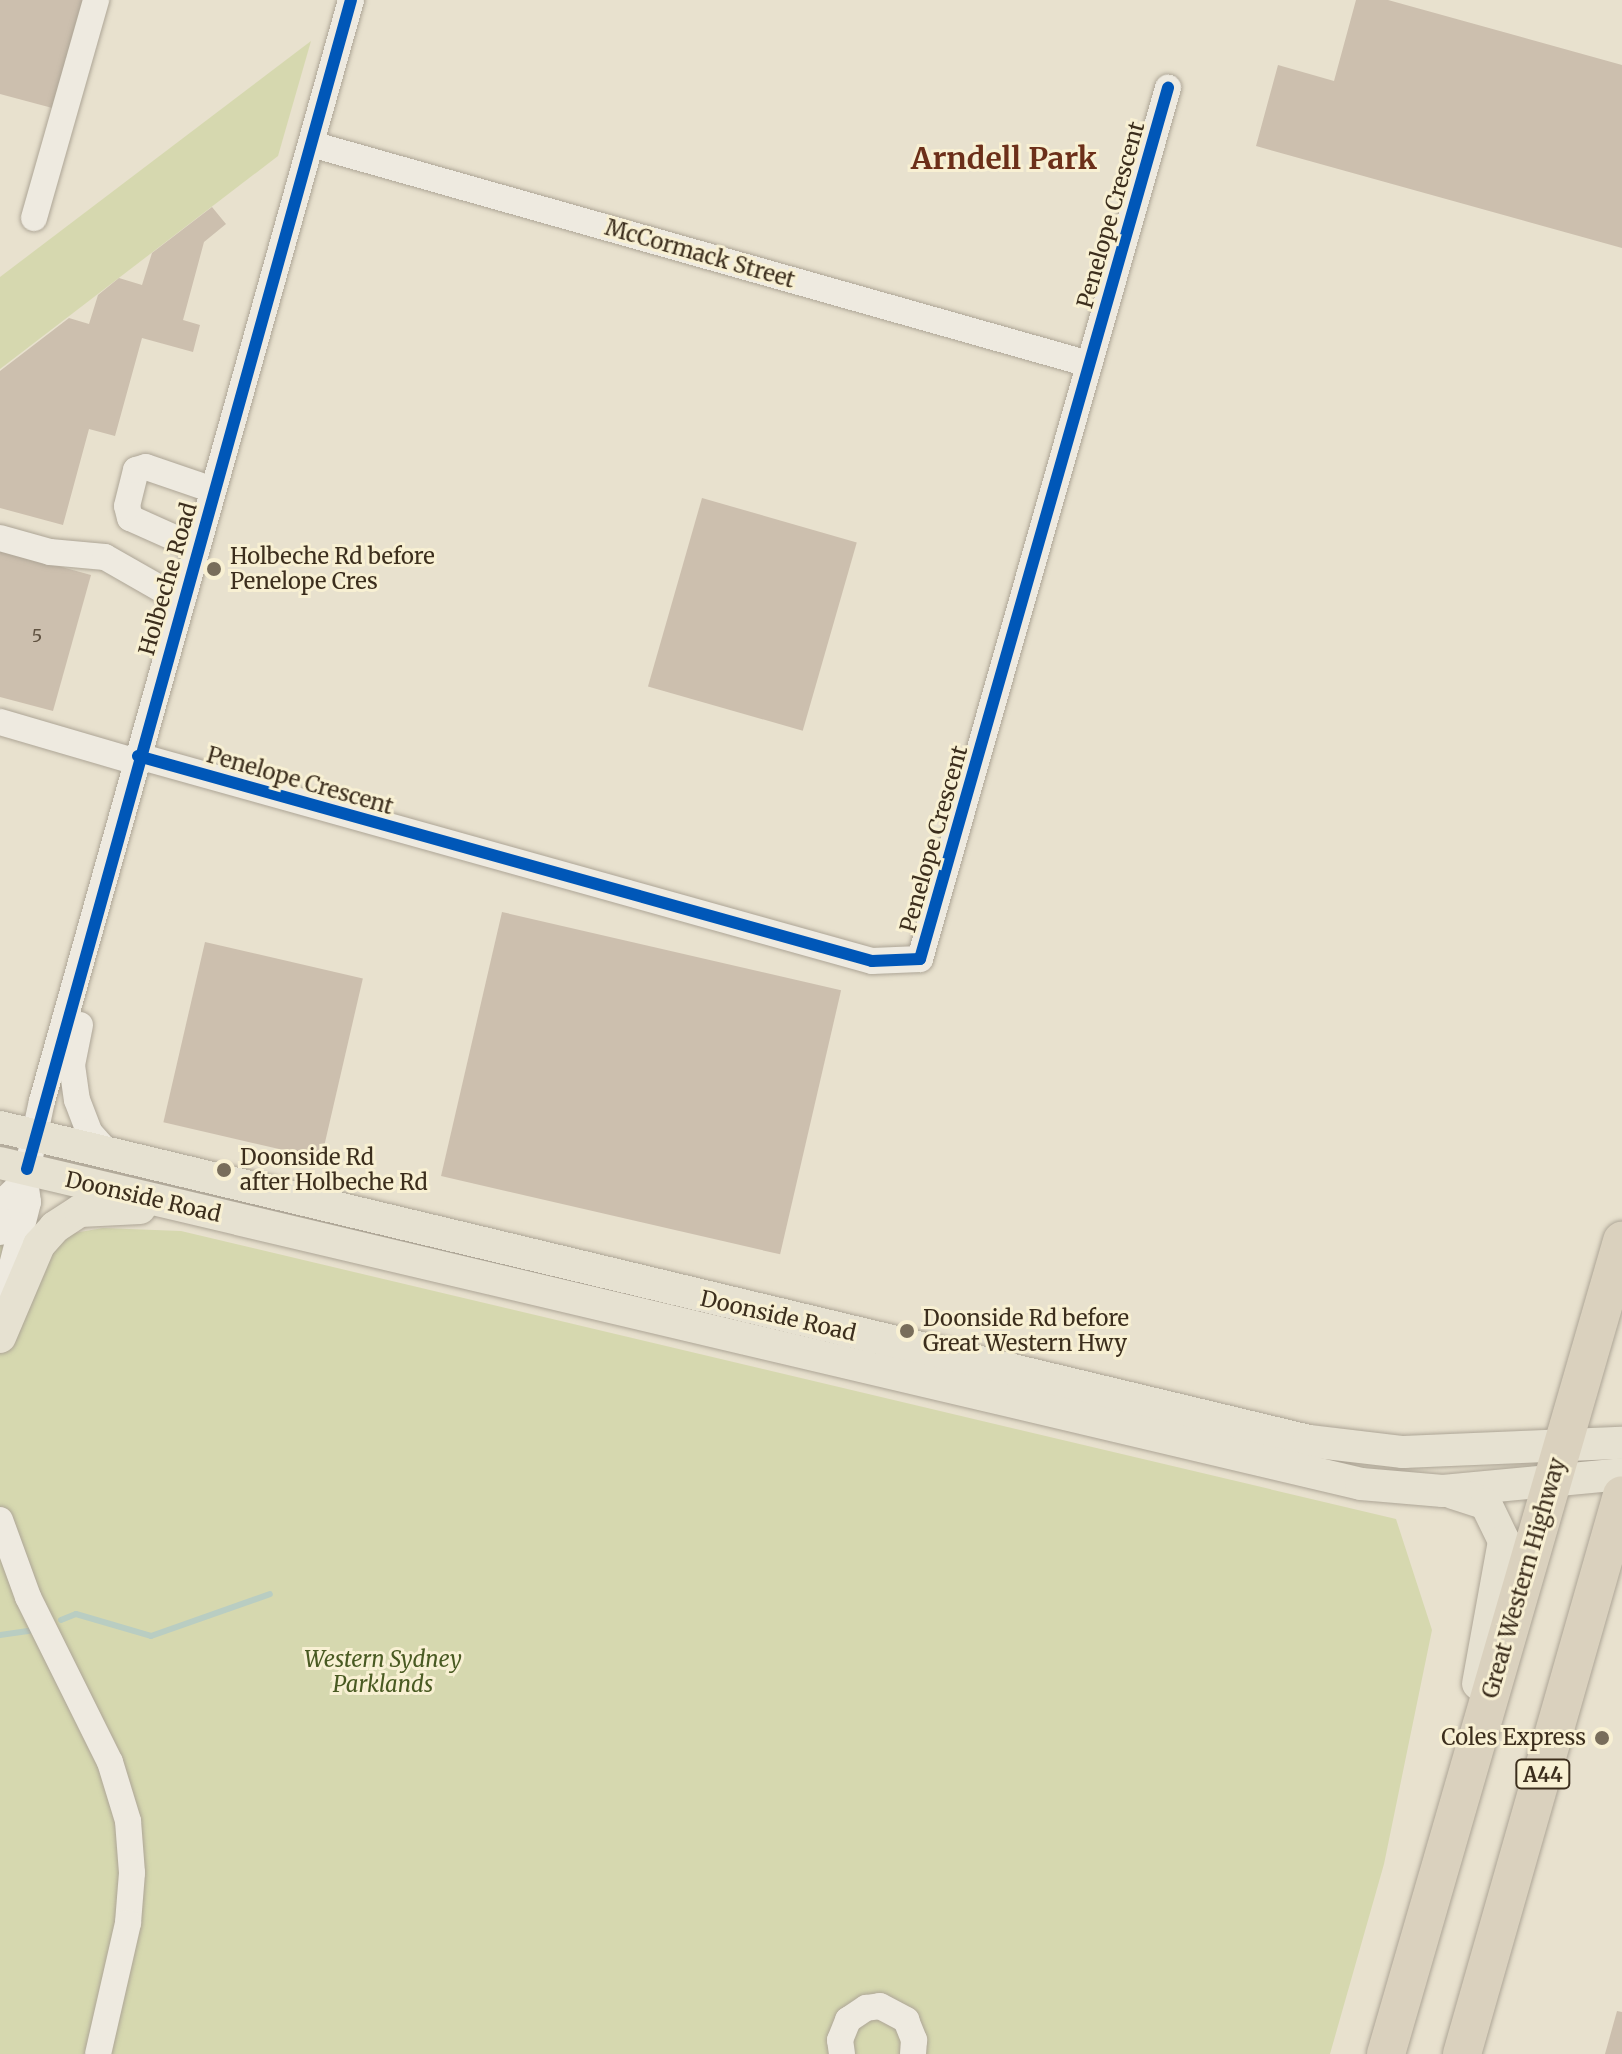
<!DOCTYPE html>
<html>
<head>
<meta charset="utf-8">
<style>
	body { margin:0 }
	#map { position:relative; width:1622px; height:2054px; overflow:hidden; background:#e8e1ce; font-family:Merriweather,serif }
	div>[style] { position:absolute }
	.green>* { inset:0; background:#d6d8af }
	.stream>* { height:6px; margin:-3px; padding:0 3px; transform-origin:3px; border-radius:3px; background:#b9cdc2 }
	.building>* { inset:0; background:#ccbfae; transform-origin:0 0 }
	.roads { filter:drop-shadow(0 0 2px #ada596) drop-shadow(0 0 2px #ada596) }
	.minor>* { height:26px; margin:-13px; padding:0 13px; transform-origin:13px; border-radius:13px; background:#eeeae0 }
	.major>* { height:32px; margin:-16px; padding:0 16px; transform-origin:16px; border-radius:16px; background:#e6e1d1 }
	.highway>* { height:38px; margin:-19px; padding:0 19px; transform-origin:19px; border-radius:19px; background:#dad1be }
	.cycleway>* { height:12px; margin:-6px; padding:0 6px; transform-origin:6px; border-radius:6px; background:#0057b8 }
	.dots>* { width:22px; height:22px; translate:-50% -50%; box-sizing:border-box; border:4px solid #f8f0d3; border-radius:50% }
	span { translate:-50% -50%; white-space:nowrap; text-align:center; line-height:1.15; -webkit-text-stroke:6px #f8f0d3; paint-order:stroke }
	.number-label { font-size:18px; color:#605241 }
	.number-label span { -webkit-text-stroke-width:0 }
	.shield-label span { padding:2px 6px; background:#f8f0d3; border:2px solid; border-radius:6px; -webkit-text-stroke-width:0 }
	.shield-label { font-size:20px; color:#3c2e1d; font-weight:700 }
	.street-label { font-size:22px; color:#3c2e1d }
	.poi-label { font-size:22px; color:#3c2e1d }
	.left { translate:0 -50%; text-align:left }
	.right { translate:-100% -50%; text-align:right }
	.park-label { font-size:22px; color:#495a22; font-style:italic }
	.district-label { font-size:30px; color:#6c2f19; font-weight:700 }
</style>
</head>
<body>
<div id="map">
	<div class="green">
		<i style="clip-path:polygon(311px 41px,278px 156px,0 369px,0 277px)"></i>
		<i style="clip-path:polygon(103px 1228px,181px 1231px,1396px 1519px,1432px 1630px,1384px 1864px,1330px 2054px,0 2054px,0 1234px,28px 1241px)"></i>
	</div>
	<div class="stream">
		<i style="left:61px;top:1620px;width:16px;rotate:-22deg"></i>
		<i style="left:76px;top:1614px;width:78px;rotate:16.3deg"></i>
		<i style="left:151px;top:1636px;width:126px;rotate:-19.4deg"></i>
		<i style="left:0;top:1635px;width:30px;rotate:-8deg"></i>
	</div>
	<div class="building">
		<i style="clip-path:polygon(0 0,86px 0,56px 109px,0 94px)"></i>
		<i style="clip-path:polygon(1356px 0,1388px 0,1622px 65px,1622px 248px,1256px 146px,1278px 65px,1334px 81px)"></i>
		<i style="clip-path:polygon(212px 207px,226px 224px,204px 242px,183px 320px,200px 325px,193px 352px,142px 338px,115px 436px,89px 429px,63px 525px,0 508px,0 371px,69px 318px,89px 324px,98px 295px,119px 278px,142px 285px,152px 253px)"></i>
		<i style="left:702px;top:498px;width:161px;height:196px;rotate:16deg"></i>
		<i style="clip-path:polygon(0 550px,91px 575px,53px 711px,0 697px)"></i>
		<i style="left:502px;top:912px;width:348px;height:271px;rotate:13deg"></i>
		<i style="left:205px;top:942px;width:162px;height:185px;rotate:13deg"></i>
		<i style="clip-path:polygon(1617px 2011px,1622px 2012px,1622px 2054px,1605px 2054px)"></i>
	</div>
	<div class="roads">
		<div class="minor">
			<i style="left:311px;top:144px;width:809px;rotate:15.79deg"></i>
			<i style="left:34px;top:218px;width:227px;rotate:-74.1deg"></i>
			<i style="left:0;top:538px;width:52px;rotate:15.6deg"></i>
			<i style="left:50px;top:552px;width:55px;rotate:5.2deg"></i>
			<i style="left:105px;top:557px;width:89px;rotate:29.7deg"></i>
			<i style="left:197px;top:548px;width:73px;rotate:-155.9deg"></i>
			<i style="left:130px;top:518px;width:12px;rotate:-104deg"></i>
			<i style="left:127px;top:506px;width:37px;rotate:-76deg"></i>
			<i style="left:136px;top:470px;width:10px;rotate:-17deg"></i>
			<i style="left:146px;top:467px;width:71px;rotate:18.9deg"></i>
			<i style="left:0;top:722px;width:143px;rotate:16.3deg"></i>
			<i style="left:138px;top:756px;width:762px;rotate:15.6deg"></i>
			<i style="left:872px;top:961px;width:48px;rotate:-2.4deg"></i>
			<i style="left:920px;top:959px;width:906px;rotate:-74.11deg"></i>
			<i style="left:80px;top:1025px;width:41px;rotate:101.3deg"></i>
			<i style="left:72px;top:1065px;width:35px;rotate:82deg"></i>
			<i style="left:77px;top:1100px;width:34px;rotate:69deg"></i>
			<i style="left:89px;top:1132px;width:28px;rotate:48deg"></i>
			<i style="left:0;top:1232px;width:36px;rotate:-77deg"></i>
			<i style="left:8px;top:1197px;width:24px;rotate:-45deg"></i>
			<i style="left:3px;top:1301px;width:102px;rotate:-75.8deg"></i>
			<i style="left:28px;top:1202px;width:22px;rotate:-98deg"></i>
			<i style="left:25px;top:1180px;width:81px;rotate:-77.9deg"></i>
			<i style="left:42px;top:1101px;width:1144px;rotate:-74.32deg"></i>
			<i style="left:0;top:1520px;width:82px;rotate:70deg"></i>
			<i style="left:28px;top:1597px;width:184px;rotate:63.6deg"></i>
			<i style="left:110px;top:1762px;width:62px;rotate:73deg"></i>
			<i style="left:128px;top:1821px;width:52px;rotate:85.6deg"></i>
			<i style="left:132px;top:1873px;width:50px;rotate:94.6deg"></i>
			<i style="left:128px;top:1923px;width:134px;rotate:102.9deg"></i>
			<i style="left:842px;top:2054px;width:14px;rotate:-98deg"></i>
			<i style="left:840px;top:2040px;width:22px;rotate:-68deg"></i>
			<i style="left:848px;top:2020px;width:22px;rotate:-34deg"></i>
			<i style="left:866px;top:2008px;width:14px;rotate:-8deg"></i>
			<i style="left:880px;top:2006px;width:30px;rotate:28deg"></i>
			<i style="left:906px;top:2020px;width:22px;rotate:68deg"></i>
			<i style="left:914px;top:2040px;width:14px;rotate:94deg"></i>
		</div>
		<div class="major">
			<i style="left:0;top:1127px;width:1346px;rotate:13.49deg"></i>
			<i style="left:1309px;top:1441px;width:95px;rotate:6.7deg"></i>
			<i style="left:1403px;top:1452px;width:219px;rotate:-2.4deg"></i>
			<i style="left:0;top:1163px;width:1398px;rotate:13.27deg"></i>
			<i style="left:1361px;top:1484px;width:82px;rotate:4.9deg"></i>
			<i style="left:1443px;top:1491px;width:180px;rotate:-5.4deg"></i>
			<i style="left:0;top:1337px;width:100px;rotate:-67deg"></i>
			<i style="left:39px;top:1245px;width:24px;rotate:-48deg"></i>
			<i style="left:55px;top:1227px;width:30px;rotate:-33deg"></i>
			<i style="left:80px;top:1211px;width:60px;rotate:-2.9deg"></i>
			<i style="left:1453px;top:1493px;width:35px;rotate:18deg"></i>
			<i style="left:1486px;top:1504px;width:41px;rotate:64.1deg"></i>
			<i style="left:1504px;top:1541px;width:145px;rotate:100.3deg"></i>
		</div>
		<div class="highway">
			<i style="left:1386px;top:2054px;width:847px;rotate:-73.81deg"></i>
			<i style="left:1462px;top:2054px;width:581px;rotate:-74.03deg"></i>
		</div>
	</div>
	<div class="cycleway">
		<i style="left:138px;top:756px;width:762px;rotate:15.6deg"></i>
		<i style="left:872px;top:961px;width:48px;rotate:-2.4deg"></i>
		<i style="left:920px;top:959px;width:906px;rotate:-74.11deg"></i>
		<i style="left:27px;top:1169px;width:1213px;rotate:-74.51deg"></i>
	</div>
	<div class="dots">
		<i style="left:214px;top:569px;background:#786d5b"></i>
		<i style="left:224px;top:1170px;background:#786d5b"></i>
		<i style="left:907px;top:1331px;background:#786d5b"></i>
		<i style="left:1602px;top:1738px;background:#786d5b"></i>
	</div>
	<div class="number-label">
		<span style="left:37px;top:636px">5</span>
	</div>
	<div class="shield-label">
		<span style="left:1543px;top:1774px">A44</span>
	</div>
	<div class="street-label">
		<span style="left:1111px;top:215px;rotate:-74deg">Penelope Crescent</span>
		<span style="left:700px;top:254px;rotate:16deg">McCormack Street</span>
		<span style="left:168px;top:579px;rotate:-74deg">Holbeche Road</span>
		<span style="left:300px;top:781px;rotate:16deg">Penelope Crescent</span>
		<span style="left:934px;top:839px;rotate:-74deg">Penelope Crescent</span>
		<span style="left:143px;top:1197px;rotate:13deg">Doonside Road</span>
		<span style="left:778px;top:1316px;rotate:13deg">Doonside Road</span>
		<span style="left:1524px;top:1578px;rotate:-74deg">Great Western Highway</span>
	</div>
	<div class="poi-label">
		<span class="left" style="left:230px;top:569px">Holbeche Rd before<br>Penelope Cres</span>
		<span class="left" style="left:240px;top:1170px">Doonside Rd<br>after Holbeche Rd</span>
		<span class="left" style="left:923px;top:1331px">Doonside Rd before<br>Great Western Hwy</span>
		<span class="right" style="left:1586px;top:1738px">Coles Express</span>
	</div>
	<div class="park-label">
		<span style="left:383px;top:1672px">Western Sydney<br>Parklands</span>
	</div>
	<div class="district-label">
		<span style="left:1004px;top:158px">Arndell Park</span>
	</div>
</div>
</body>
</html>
